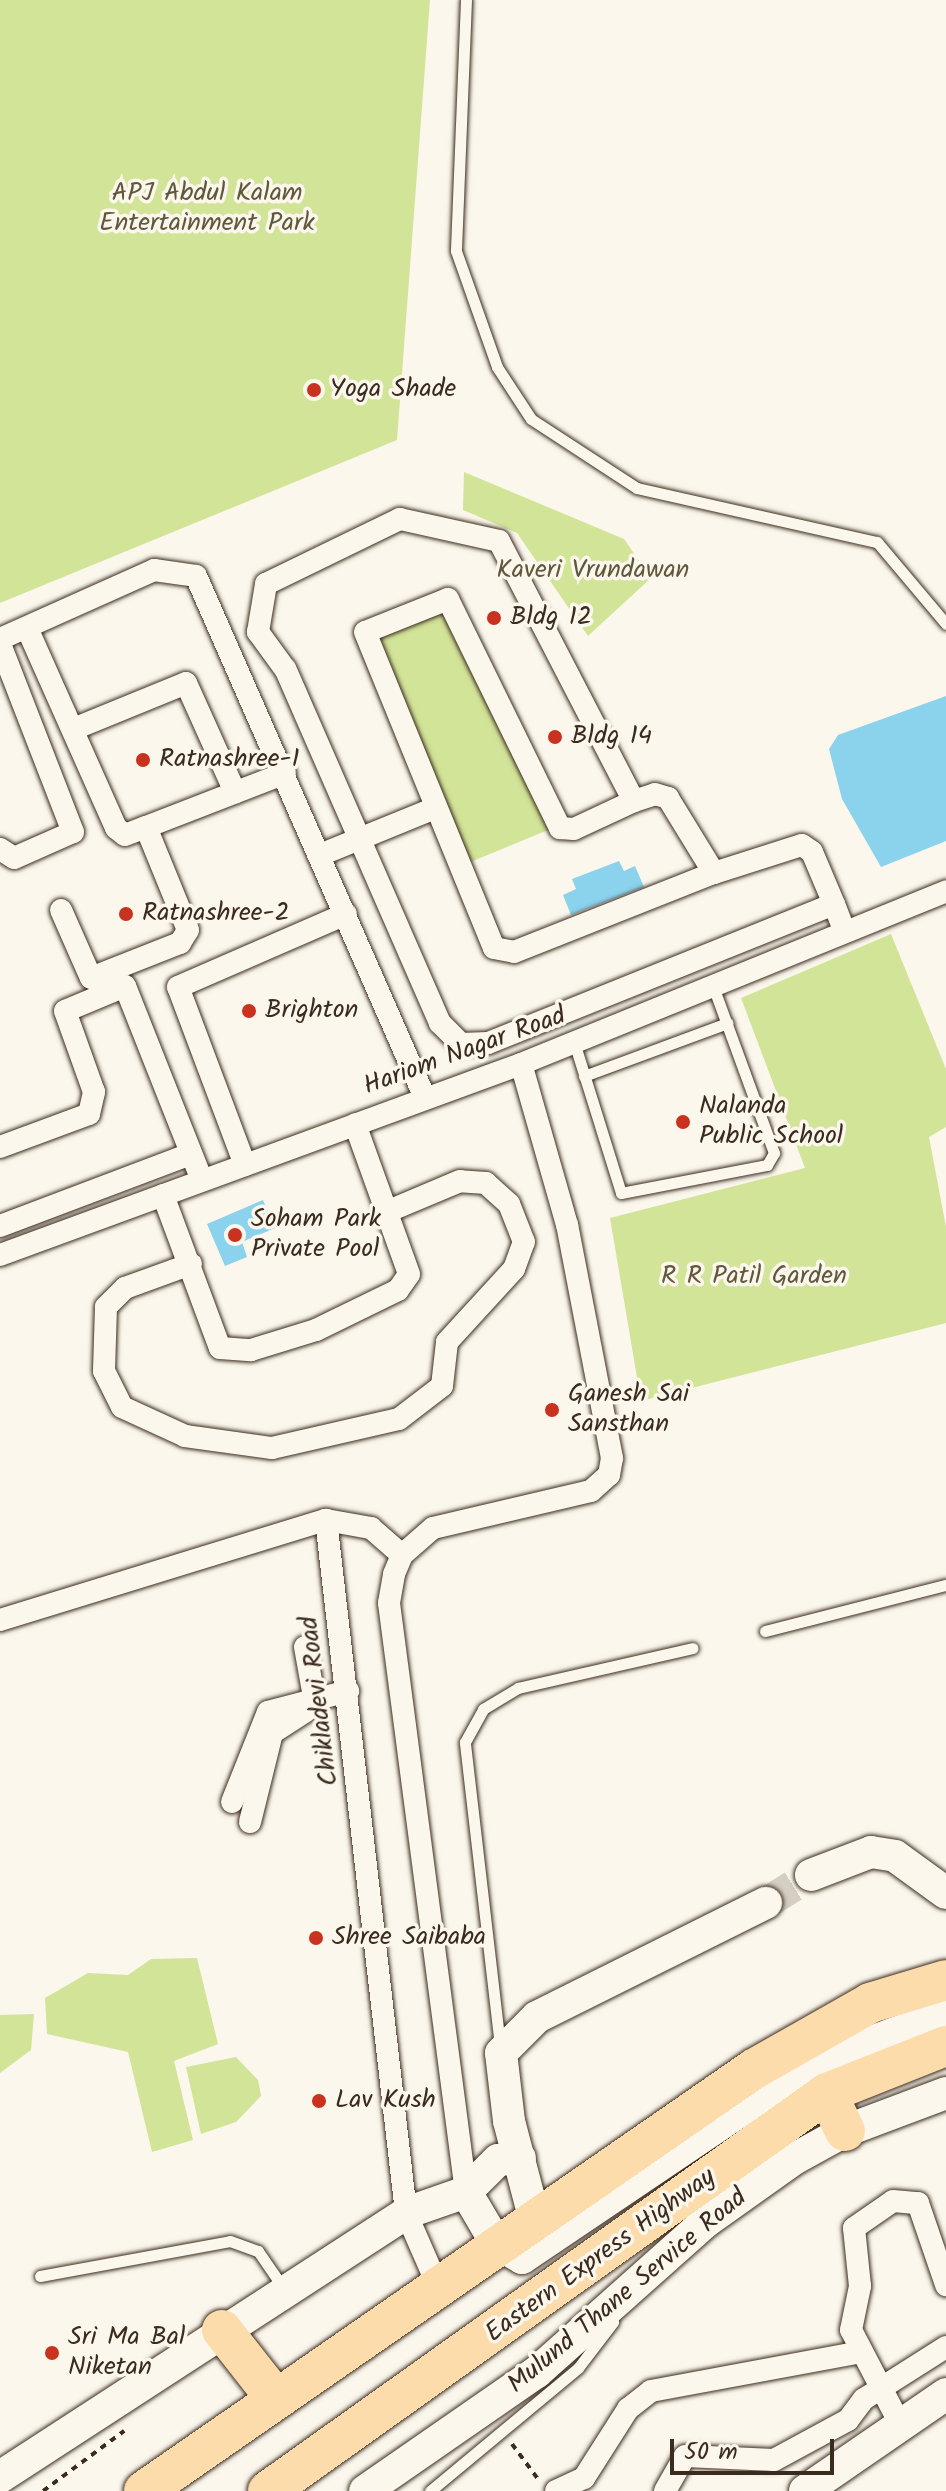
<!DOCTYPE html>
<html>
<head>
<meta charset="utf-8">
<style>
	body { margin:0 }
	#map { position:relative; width:946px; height:2491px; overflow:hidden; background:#fbf7ec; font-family:Kalam,sans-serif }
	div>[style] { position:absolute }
	.green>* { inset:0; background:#d2e498 }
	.water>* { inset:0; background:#8bd2ed }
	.secondary-tunnel>* { height:32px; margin-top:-16px; transform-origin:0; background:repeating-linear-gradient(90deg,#d5cec3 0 32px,transparent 0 48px) }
	.path>* { height:4px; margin-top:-2px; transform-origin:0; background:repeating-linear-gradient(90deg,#3b2a1e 0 6px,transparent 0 12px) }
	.roads { filter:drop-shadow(0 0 2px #3b2a1e) drop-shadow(0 0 2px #3b2a1e) }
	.lane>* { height:11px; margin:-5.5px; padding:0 5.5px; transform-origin:5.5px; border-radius:5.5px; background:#fbf7ec }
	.street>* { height:22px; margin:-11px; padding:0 11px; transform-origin:11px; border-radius:11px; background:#fbf7ec }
	.secondary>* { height:32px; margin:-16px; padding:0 16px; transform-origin:16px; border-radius:16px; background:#fbf7ec }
	.highway>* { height:40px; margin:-20px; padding:0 20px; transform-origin:20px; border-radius:20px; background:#fddcac }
	.dots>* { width:22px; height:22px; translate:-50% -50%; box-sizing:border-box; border:4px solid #fbf7ec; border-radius:50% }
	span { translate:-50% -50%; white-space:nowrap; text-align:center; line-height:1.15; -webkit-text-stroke:7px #fbf7ec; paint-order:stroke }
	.park-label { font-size:26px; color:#61583c }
	.poi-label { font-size:26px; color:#3b2a1e }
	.left { translate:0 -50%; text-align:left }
	.street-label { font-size:26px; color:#3b2a1e }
	.scale { position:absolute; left:670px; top:2439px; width:164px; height:36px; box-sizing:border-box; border:4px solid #3b2a1e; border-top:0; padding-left:10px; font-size:24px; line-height:28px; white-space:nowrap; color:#3b2a1e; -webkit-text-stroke:6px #fbf7ec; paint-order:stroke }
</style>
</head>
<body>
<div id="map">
	<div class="green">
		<i style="clip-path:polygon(0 0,430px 0,397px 440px,0 603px)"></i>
		<i style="clip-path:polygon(464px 472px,624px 539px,651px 578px,588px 636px,517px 533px,463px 510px)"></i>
		<i style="clip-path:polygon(446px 600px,560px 825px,468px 863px,376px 627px)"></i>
		<i style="clip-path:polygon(891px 934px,946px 1069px,946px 1127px,929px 1137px,946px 1227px,946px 1323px,641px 1401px,610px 1218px,805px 1168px,741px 998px)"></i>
		<i style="clip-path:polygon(197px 1958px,218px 2044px,174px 2061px,193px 2140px,152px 2152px,128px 2052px,47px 2034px,45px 1998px,88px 1973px,128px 1975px,151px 1959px)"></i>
		<i style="clip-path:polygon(34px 2014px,31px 2050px,0 2073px,0 2015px)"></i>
		<i style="clip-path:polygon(236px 2057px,258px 2080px,261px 2096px,236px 2122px,201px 2134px,186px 2067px)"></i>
	</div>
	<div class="water">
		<i style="clip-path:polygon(946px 696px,946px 841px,881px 867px,842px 799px,829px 749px,838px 735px)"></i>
		<i style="clip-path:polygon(619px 861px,624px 871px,635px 866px,644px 887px,571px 915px,563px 895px,576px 889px,572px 879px)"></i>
		<i style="clip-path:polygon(263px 1200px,275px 1228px,242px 1242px,247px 1257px,225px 1266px,207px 1224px)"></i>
	</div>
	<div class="secondary-tunnel">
		<i style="left:766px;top:1903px;width:53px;rotate:-31.9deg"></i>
	</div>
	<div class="path">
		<i style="left:512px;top:2444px;width:44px;rotate:53.4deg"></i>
		<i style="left:43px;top:2491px;width:101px;rotate:-36.5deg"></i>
	</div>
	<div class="roads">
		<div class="lane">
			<i style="left:466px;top:0;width:251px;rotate:92.3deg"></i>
			<i style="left:456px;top:251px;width:123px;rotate:70.5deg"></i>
			<i style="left:497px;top:367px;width:62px;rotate:56.8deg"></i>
			<i style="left:531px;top:419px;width:126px;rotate:33.1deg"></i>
			<i style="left:637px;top:488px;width:246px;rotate:12.7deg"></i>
			<i style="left:877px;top:542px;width:107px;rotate:49.9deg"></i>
			<i style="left:574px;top:1042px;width:158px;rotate:72.7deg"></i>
			<i style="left:621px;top:1193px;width:149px;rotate:-10.9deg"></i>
			<i style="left:767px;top:1165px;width:14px;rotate:-60deg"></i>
			<i style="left:774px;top:1153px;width:178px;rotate:-110.1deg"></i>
			<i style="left:584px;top:1076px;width:153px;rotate:-20.3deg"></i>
			<i style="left:765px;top:1631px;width:187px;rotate:-14.3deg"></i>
			<i style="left:500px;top:2046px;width:306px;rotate:-96.6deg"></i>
			<i style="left:465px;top:1742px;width:38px;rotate:-61deg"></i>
			<i style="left:483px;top:1709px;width:41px;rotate:-31deg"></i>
			<i style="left:518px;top:1688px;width:179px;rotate:-12.9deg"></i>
			<i style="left:40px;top:2276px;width:193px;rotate:-10.4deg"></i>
			<i style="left:230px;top:2241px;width:30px;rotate:20deg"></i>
			<i style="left:258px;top:2251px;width:46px;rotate:55.6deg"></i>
			<i style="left:430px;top:2491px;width:192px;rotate:-39.7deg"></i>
			<i style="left:578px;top:2368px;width:58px;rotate:-52.7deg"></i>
		</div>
		<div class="street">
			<i style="left:27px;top:628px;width:219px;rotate:66deg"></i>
			<i style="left:116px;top:828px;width:11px;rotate:38deg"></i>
			<i style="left:125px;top:835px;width:22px;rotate:-21deg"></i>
			<i style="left:0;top:639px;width:169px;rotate:-24.1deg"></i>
			<i style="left:154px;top:570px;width:42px;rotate:8.1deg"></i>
			<i style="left:196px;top:576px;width:570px;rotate:66.31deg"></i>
			<i style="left:0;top:644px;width:202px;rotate:68.8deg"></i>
			<i style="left:73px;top:832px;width:64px;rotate:156.2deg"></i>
			<i style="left:14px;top:858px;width:17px;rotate:-147deg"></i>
			<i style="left:76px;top:728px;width:119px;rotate:-22.2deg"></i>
			<i style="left:186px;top:683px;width:120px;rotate:65.8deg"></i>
			<i style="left:634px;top:801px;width:66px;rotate:155deg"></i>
			<i style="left:574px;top:829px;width:14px;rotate:-176deg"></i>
			<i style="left:560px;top:828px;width:255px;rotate:-116.1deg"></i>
			<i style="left:448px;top:599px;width:89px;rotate:158.3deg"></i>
			<i style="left:365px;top:632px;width:341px;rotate:67.8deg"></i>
			<i style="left:494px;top:948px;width:20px;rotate:11deg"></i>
			<i style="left:514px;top:952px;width:215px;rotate:-21.6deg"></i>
			<i style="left:320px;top:855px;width:124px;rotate:-22.2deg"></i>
			<i style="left:834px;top:904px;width:373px;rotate:158.1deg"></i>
			<i style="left:488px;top:1043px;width:27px;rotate:178deg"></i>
			<i style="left:461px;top:1044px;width:30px;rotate:-135deg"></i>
			<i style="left:440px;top:1023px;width:386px;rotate:-113.6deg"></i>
			<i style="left:285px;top:669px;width:46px;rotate:-126.1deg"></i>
			<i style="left:258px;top:632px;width:49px;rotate:-80.5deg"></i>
			<i style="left:266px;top:584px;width:149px;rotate:-25.9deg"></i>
			<i style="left:400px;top:519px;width:101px;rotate:12.5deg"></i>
			<i style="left:499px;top:541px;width:293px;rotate:62.6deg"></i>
			<i style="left:634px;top:801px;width:22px;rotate:-18deg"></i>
			<i style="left:655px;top:794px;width:14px;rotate:17deg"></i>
			<i style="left:668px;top:798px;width:88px;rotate:58.5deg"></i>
			<i style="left:714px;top:873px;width:92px;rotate:-17.7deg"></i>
			<i style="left:802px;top:845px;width:12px;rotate:35deg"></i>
			<i style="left:812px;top:852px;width:56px;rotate:67.1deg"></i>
			<i style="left:834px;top:904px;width:30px;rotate:69deg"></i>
			<i style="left:61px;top:910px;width:74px;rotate:66.2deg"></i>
			<i style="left:91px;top:978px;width:96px;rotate:-21.5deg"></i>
			<i style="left:180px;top:943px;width:15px;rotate:-58deg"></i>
			<i style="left:188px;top:930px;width:111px;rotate:-112.2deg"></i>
			<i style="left:146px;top:827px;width:149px;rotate:-21.2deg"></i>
			<i style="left:0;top:1147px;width:95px;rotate:-20.3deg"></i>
			<i style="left:89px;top:1114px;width:23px;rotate:-77deg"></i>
			<i style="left:94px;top:1092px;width:86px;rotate:-109.7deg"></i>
			<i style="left:65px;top:1011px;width:65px;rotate:-22.6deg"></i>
			<i style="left:125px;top:986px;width:209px;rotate:68.4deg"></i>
			<i style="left:245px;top:1165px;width:190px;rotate:-110.6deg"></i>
			<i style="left:178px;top:987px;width:183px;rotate:-23.5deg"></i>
			<i style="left:163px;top:1195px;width:163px;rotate:69.6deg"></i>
			<i style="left:220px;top:1348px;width:31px;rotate:4deg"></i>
			<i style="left:251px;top:1350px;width:68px;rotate:-17.1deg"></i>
			<i style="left:316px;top:1330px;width:91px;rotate:-26deg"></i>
			<i style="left:398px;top:1290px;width:19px;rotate:-55deg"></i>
			<i style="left:409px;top:1274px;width:159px;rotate:-109.8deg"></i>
			<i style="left:0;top:1226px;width:204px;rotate:-20.7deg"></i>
			<i style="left:0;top:1255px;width:555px;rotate:-20.13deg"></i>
			<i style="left:521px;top:1064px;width:459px;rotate:-22.1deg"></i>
			<i style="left:191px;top:1264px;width:70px;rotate:160deg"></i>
			<i style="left:125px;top:1288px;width:27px;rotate:135deg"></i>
			<i style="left:106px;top:1307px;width:64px;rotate:91.8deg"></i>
			<i style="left:104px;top:1371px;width:40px;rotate:63.4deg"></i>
			<i style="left:122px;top:1407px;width:69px;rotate:24.7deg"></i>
			<i style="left:185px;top:1436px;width:88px;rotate:7.9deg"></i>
			<i style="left:272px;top:1448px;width:130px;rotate:-12.9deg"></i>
			<i style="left:399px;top:1419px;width:54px;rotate:-37.5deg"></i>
			<i style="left:442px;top:1386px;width:44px;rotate:-83.5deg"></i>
			<i style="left:447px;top:1342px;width:99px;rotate:-47.5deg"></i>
			<i style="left:514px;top:1269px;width:29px;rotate:-70deg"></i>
			<i style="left:524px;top:1242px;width:41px;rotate:-111.5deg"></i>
			<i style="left:509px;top:1204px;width:31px;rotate:-138deg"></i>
			<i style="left:486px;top:1183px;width:26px;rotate:-176deg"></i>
			<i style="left:460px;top:1181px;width:77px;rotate:157.1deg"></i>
			<i style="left:326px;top:1520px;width:698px;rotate:83.41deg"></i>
			<i style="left:406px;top:2213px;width:77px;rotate:66.4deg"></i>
			<i style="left:0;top:1620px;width:341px;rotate:-17.1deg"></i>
			<i style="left:326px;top:1520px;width:46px;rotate:10.1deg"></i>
			<i style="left:371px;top:1528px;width:41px;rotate:41.1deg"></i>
			<i style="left:305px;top:1647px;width:51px;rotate:79.8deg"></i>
			<i style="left:232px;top:1802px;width:97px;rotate:-68.2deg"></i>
			<i style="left:268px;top:1712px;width:83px;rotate:-14.7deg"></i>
			<i style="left:250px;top:1822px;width:92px;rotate:-76.1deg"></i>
			<i style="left:272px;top:1733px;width:40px;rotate:-32.9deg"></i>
			<i style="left:466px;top:2192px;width:594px;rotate:-97.45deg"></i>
			<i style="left:389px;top:1603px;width:29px;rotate:-80deg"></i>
			<i style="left:394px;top:1574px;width:21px;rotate:-67deg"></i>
			<i style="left:402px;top:1555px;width:41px;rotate:-41.1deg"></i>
			<i style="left:433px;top:1528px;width:162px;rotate:-13.2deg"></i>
			<i style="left:591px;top:1491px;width:24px;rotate:-42deg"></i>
			<i style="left:609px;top:1475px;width:17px;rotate:-80deg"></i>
			<i style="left:612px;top:1458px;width:237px;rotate:-100.9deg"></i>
			<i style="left:567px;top:1225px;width:167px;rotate:-105.9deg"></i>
			<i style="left:900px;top:2424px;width:106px;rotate:-117.5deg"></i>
			<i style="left:851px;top:2330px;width:45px;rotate:-78.4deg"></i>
			<i style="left:860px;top:2286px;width:58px;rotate:-95.9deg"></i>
			<i style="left:854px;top:2228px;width:47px;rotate:-34.7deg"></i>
			<i style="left:893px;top:2201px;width:25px;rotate:5deg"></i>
			<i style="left:918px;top:2203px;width:87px;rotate:71.1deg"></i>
			<i style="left:556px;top:2491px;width:31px;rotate:-25deg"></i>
			<i style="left:584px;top:2478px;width:82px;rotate:-57.5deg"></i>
			<i style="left:628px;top:2409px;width:29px;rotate:-38deg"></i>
			<i style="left:651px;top:2391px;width:209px;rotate:-10.5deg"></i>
			<i style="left:665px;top:2491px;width:40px;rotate:-60.3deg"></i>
			<i style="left:685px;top:2456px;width:89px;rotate:2.6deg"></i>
			<i style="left:774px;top:2460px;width:84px;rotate:-28.4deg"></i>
			<i style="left:848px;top:2420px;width:26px;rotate:-53deg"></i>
			<i style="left:864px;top:2399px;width:97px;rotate:-32.4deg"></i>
		</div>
		<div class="secondary">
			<i style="left:811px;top:1875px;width:64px;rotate:-21deg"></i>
			<i style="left:871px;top:1852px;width:24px;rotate:9deg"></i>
			<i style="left:895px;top:1856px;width:63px;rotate:36deg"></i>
			<i style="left:466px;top:2192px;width:59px;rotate:59.5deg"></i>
			<i style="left:496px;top:2243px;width:30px;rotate:30deg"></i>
			<i style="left:522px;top:2258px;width:344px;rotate:-34deg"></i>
			<i style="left:807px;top:2066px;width:148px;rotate:-20.5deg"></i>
			<i style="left:534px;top:2217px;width:99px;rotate:-104.6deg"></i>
			<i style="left:509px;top:2121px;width:68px;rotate:-96.7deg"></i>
			<i style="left:501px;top:2053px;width:51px;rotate:-45deg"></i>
			<i style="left:537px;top:2017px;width:256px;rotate:-26.5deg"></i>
			<i style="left:0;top:2477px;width:484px;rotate:-33deg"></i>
			<i style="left:406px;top:2213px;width:64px;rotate:-19.3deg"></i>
			<i style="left:466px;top:2192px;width:45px;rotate:-45deg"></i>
			<i style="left:498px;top:2160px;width:22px;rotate:-5deg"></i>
			<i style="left:365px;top:2491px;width:209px;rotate:-34.7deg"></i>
			<i style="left:537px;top:2372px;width:224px;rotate:-41.7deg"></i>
			<i style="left:704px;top:2223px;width:110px;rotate:-35.4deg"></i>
			<i style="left:794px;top:2159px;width:58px;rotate:-28.8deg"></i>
			<i style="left:845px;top:2131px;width:108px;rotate:-20.6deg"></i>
			<i style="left:805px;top:2491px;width:171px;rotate:-34.5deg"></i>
		</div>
		<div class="highway">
			<i style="left:827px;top:2093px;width:42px;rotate:64.7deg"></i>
			<i style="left:222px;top:2330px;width:84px;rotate:51.8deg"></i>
			<i style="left:144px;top:2491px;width:742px;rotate:-34.68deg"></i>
			<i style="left:754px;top:2069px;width:133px;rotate:-29.6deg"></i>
			<i style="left:870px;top:2003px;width:79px;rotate:-16.8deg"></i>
			<i style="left:268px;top:2491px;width:686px;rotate:-35.45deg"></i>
			<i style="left:827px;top:2093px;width:128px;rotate:-21.6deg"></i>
		</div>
	</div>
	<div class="dots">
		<i style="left:314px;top:390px;background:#c8321e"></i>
		<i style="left:494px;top:618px;background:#c8321e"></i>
		<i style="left:555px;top:737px;background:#c8321e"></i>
		<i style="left:143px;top:760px;background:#c8321e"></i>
		<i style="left:126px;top:914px;background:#c8321e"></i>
		<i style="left:249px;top:1011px;background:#c8321e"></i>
		<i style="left:683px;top:1122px;background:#c8321e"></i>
		<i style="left:235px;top:1235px;background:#c8321e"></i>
		<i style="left:552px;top:1410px;background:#c8321e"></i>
		<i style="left:316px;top:1938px;background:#c8321e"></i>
		<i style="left:319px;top:2101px;background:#c8321e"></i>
		<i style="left:52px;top:2353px;background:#c8321e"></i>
	</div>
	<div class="park-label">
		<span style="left:207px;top:209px">APJ Abdul Kalam<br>Entertainment Park</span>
		<span style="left:593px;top:571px">Kaveri Vrundawan</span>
		<span style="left:754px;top:1277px">R R Patil Garden</span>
	</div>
	<div class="poi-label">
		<span class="left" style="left:330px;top:390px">Yoga Shade</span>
		<span class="left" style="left:510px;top:618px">Bldg 12</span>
		<span class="left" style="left:571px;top:737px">Bldg 14</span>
		<span class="left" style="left:159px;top:760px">Ratnashree-1</span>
		<span class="left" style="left:142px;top:914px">Ratnashree-2</span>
		<span class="left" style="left:265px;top:1011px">Brighton</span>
		<span class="left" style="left:699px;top:1122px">Nalanda<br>Public School</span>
		<span class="left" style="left:251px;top:1235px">Soham Park<br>Private Pool</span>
		<span class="left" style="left:568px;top:1410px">Ganesh Sai<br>Sansthan</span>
		<span class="left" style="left:332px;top:1938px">Shree Saibaba</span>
		<span class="left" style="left:335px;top:2101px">Lav Kush</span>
		<span class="left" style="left:68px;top:2353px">Sri Ma Bal<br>Niketan</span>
	</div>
	<div class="street-label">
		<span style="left:465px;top:1052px;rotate:-20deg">Hariom Nagar Road</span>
		<span style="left:320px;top:1701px;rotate:-97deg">Chikladevi Road</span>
		<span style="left:601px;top:2256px;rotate:-36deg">Eastern Express Highway</span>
		<span style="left:628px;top:2292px;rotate:-40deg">Mulund Thane Service Road</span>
	</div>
	<div class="scale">50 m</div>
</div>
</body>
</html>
